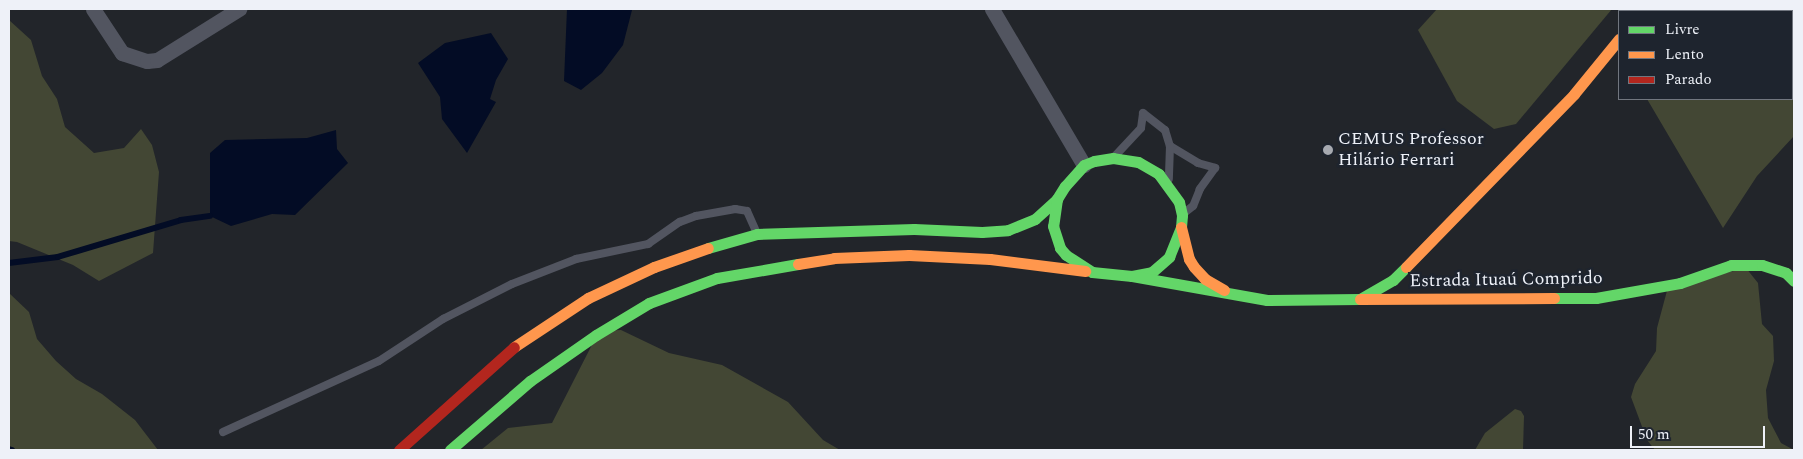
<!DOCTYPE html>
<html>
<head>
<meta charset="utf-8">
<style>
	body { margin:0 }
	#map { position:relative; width:1803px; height:459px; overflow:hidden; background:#22252a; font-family:Spectral,serif }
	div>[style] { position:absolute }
	.green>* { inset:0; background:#434734 }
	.water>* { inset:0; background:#030c25 }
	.stream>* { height:5.5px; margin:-2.75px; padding:0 2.75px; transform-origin:2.75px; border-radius:2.75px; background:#030c25 }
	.lane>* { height:8px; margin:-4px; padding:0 4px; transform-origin:4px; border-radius:4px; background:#525560 }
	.street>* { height:15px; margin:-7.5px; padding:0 7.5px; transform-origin:7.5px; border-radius:7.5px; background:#525560 }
	.fast>* { height:11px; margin:-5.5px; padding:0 5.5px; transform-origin:5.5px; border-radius:5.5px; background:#63d668 }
	.slow>* { height:11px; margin:-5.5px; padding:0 5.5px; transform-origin:5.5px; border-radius:5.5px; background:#ff974d }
	.jam>* { height:11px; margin:-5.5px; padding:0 5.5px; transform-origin:5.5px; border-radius:5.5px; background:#b3261e }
	.dots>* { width:14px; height:14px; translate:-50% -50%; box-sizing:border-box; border:2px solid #1e242e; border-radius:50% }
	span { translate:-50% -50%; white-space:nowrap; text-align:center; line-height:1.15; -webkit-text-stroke:5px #1e242e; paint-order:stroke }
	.poi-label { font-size:18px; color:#eef1f8 }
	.left { translate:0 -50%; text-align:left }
	.street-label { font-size:18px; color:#eef1f8 }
	.frame { position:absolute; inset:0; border:10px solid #eef1f8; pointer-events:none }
	.legend { position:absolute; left:1618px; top:10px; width:175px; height:90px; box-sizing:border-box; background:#1e242e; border:1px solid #71767f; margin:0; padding:6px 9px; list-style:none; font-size:15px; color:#eef1f8 }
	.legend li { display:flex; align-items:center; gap:10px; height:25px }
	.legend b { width:25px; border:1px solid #71767f }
	.scale { position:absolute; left:1630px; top:426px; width:135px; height:22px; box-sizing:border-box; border:2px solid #eef1f8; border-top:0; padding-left:6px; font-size:15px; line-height:18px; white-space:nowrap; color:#eef1f8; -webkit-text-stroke:4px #1e242e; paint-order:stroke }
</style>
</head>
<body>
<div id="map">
	<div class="green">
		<i style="clip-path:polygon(1437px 9px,1612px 9px,1516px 124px,1494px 129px,1457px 101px,1418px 30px)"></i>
		<i style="clip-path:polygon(1659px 9px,1794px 9px,1794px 136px,1757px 176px,1723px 228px,1647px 99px,1792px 99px,1792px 11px,1657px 11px)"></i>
		<i style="clip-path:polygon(9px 20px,31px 40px,42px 76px,57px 99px,65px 127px,94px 153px,124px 148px,141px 129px,152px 145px,159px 172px,153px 253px,99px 281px,73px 265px,17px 242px,9px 241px)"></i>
		<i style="clip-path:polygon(1746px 268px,1758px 283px,1762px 324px,1773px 336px,1774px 361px,1766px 390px,1768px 418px,1781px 443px,1794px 450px,1655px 450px,1647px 440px,1631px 397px,1635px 384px,1656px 351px,1657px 328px,1668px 287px)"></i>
		<i style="clip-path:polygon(9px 293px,29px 312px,37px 339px,56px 361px,76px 379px,102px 394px,135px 420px,158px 450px,9px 450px)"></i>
		<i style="clip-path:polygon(621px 330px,669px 353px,722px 365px,788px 402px,823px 440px,840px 450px,481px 450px,508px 428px,552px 423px,599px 331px)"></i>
		<i style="clip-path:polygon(1515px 409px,1521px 411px,1524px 416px,1523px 450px,1475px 450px,1485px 433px)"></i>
	</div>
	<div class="water">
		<i style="clip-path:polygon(567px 9px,632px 10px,623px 45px,602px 73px,581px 90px,564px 81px)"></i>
		<i style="clip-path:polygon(491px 33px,508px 59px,496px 80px,490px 99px,496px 102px,467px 153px,442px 119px,440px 97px,418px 63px,445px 43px)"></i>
		<i style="clip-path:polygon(336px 130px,337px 149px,348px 163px,295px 215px,272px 214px,231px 226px,210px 216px,210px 153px,225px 140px,307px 138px)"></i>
	</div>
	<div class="stream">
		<i style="left:9px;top:263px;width:49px;rotate:-7deg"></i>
		<i style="left:58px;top:257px;width:128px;rotate:-16.7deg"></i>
		<i style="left:181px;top:220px;width:29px;rotate:-8deg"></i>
		<i style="left:9px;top:449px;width:3px;rotate:18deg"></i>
	</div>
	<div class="lane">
		<i style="left:1170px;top:146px;width:33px;rotate:31deg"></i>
		<i style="left:1198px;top:163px;width:18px;rotate:16deg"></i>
		<i style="left:1215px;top:168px;width:26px;rotate:126deg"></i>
		<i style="left:1200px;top:189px;width:18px;rotate:112deg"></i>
		<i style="left:1193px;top:206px;width:11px;rotate:142deg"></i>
		<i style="left:1115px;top:156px;width:38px;rotate:-47deg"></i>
		<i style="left:1141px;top:128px;width:15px;rotate:-82deg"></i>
		<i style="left:1143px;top:113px;width:28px;rotate:38deg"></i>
		<i style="left:1165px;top:130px;width:17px;rotate:73deg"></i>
		<i style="left:1170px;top:146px;width:33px;rotate:92deg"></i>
		<i style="left:223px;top:432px;width:171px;rotate:-24.5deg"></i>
		<i style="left:379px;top:361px;width:77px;rotate:-33.3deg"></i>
		<i style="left:443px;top:319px;width:77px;rotate:-26.9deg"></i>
		<i style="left:512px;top:284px;width:69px;rotate:-21.3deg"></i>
		<i style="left:576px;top:259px;width:74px;rotate:-11.8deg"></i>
		<i style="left:648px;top:244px;width:39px;rotate:-35deg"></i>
		<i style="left:680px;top:222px;width:17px;rotate:-21deg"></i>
		<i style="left:696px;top:216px;width:40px;rotate:-10deg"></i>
		<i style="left:735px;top:209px;width:12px;rotate:9deg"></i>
		<i style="left:747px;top:211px;width:24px;rotate:66deg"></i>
	</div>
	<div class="street">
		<i style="left:93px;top:9px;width:53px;rotate:56.6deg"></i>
		<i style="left:122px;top:53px;width:26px;rotate:18deg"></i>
		<i style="left:147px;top:61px;width:10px;rotate:-6deg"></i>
		<i style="left:157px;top:60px;width:97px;rotate:-31.9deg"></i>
		<i style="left:992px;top:9px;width:181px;rotate:59.5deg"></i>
	</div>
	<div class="fast">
		<i style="left:1642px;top:11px;width:3px;rotate:-45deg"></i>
		<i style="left:708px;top:248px;width:51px;rotate:-15.9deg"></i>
		<i style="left:757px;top:234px;width:157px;rotate:-1.8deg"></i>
		<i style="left:914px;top:229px;width:68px;rotate:2.5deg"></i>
		<i style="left:982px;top:232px;width:26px;rotate:-4deg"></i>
		<i style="left:1008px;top:230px;width:29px;rotate:-22deg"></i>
		<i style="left:1035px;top:219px;width:30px;rotate:-42deg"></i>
		<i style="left:1132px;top:276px;width:20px;rotate:-11deg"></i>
		<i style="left:1152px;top:272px;width:23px;rotate:-41deg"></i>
		<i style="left:1169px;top:257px;width:32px;rotate:-68deg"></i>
		<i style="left:1181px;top:227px;width:12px;rotate:-85deg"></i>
		<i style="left:1182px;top:215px;width:13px;rotate:-103deg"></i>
		<i style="left:1179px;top:202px;width:34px;rotate:-126deg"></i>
		<i style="left:1159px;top:174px;width:24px;rotate:-150deg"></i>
		<i style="left:1138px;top:162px;width:25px;rotate:-171deg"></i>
		<i style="left:1113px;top:158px;width:19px;rotate:171deg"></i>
		<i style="left:1094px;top:161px;width:11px;rotate:158deg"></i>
		<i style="left:1084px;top:165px;width:28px;rotate:132deg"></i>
		<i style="left:1065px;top:186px;width:15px;rotate:122deg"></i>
		<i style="left:1057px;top:199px;width:27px;rotate:98deg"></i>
		<i style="left:1053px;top:226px;width:23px;rotate:72deg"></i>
		<i style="left:1060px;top:248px;width:9px;rotate:49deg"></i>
		<i style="left:1066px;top:255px;width:31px;rotate:33deg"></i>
		<i style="left:1092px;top:272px;width:40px;rotate:5.7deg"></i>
		<i style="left:1132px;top:276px;width:137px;rotate:10.1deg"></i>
		<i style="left:1267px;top:300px;width:93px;rotate:-0.6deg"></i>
		<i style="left:1360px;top:299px;width:38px;rotate:-30deg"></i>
		<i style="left:1393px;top:280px;width:18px;rotate:-45deg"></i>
		<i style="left:1554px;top:298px;width:42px"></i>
		<i style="left:1596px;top:298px;width:85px;rotate:-10.1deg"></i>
		<i style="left:1680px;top:283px;width:54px;rotate:-19.4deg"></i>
		<i style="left:1731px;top:265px;width:31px"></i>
		<i style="left:1762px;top:265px;width:25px;rotate:18deg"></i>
		<i style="left:1786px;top:273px;width:11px;rotate:45deg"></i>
		<i style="left:450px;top:450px;width:106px;rotate:-40.8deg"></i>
		<i style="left:530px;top:381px;width:80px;rotate:-34.9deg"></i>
		<i style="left:596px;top:335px;width:62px;rotate:-31.1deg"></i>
		<i style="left:649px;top:303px;width:72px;rotate:-20.2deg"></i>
		<i style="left:717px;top:278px;width:82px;rotate:-9.8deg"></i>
	</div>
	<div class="slow">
		<i style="left:1181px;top:227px;width:33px;rotate:76deg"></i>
		<i style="left:1189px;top:259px;width:9px;rotate:58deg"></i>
		<i style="left:1194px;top:267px;width:16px;rotate:47deg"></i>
		<i style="left:1205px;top:279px;width:22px;rotate:30deg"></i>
		<i style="left:798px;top:264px;width:36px;rotate:-9deg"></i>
		<i style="left:834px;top:258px;width:75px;rotate:-2.3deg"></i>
		<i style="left:909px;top:255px;width:81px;rotate:2.8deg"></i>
		<i style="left:990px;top:259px;width:96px;rotate:7.2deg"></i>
		<i style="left:1406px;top:267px;width:241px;rotate:-45.8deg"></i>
		<i style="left:1574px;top:94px;width:71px;rotate:-50.7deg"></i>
		<i style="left:1360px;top:299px;width:194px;rotate:-0.3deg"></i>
		<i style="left:514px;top:347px;width:89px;rotate:-33.5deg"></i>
		<i style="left:588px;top:298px;width:73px;rotate:-25.2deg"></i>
		<i style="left:654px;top:267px;width:57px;rotate:-19.4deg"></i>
	</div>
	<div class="jam">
		<i style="left:399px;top:450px;width:154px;rotate:-41.8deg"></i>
	</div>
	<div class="dots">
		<i style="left:1328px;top:150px;background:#a7aab0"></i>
	</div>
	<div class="poi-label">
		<span class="left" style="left:1338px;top:150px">CEMUS Professor<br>Hilário Ferrari</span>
	</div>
	<div class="street-label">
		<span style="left:1506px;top:280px;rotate:-1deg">Estrada Ituaú Comprido</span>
	</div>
	<div class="frame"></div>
	<ul class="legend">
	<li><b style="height:6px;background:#63d668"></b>Livre</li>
	<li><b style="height:6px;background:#ff974d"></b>Lento</li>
	<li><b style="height:6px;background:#b3261e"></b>Parado</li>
	</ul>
	<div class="scale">50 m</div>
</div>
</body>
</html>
